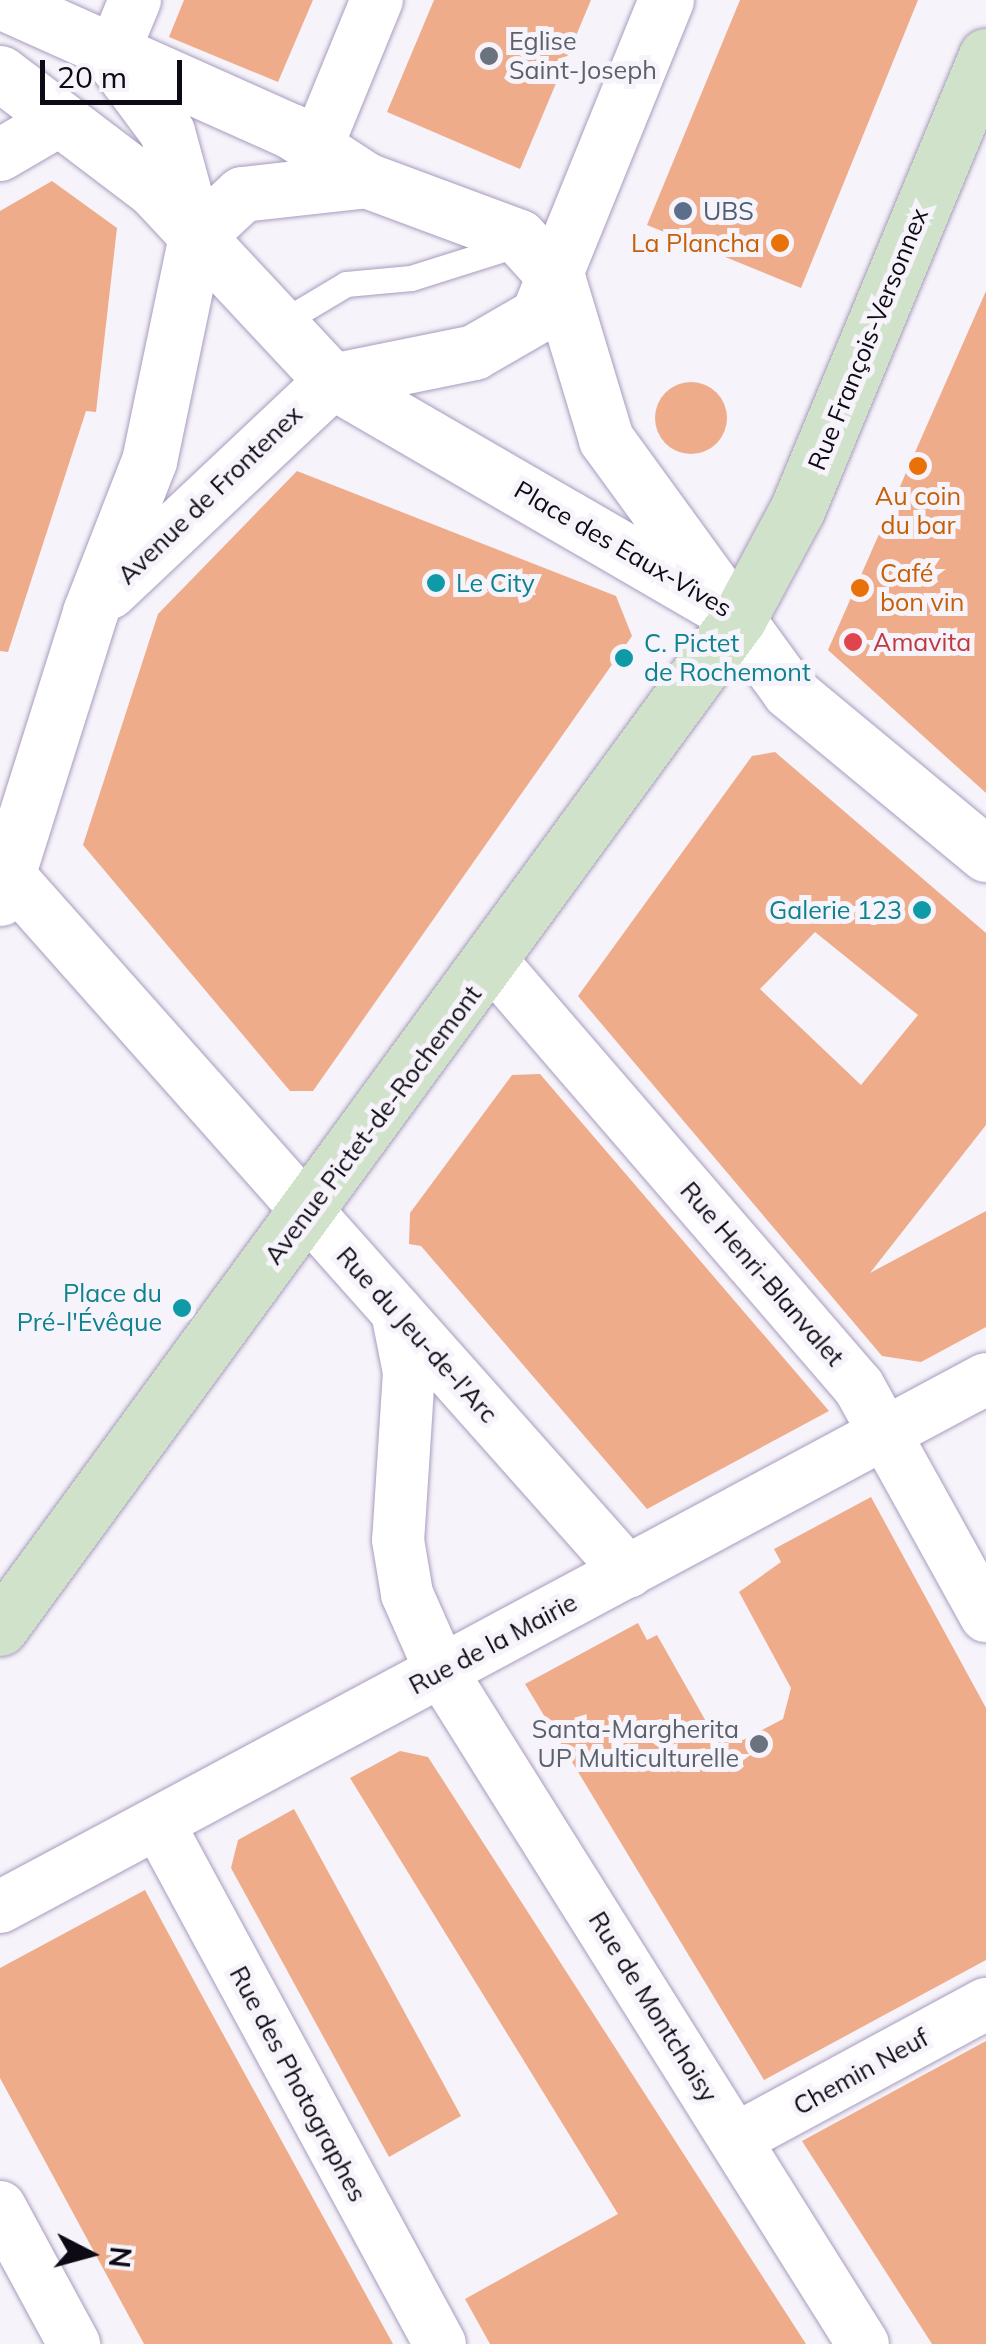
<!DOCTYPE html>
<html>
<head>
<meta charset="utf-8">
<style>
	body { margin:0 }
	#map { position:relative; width:986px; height:2344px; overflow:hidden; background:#f6f3fa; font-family:Mulish,sans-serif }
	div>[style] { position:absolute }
	.building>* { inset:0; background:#efac8a }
	.round { border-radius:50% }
	.roads { filter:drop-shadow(0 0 2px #a89cbe) drop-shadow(0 0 2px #a89cbe) }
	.service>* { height:25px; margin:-12.5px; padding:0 12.5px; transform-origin:12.5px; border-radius:12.5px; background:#fff }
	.minor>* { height:52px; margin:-26px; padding:0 26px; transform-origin:26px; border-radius:26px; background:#fff }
	.tertiary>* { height:55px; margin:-27.5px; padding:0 27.5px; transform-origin:27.5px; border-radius:27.5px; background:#fff }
	.secondary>* { height:55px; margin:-27.5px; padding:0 27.5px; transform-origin:27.5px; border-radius:27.5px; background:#d0e2ca }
	.dots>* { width:28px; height:28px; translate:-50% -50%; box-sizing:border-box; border:5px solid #f6f3fa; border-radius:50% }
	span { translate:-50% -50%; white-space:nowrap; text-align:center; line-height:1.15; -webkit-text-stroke:10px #f6f3fa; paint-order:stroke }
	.worship-label { font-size:25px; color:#5b616d }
	.left { translate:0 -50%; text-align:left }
	.right { translate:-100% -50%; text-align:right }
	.service-label { font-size:25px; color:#4e5e75 }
	.food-label { font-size:25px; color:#c56008 }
	.street-label { font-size:25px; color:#0e0a15 }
	.culture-label { font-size:25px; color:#0d838f }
	.health-label { font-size:25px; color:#be3a42 }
	.north { position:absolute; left:40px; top:2204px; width:100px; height:100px; -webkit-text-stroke:8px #f6f3fa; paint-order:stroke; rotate:96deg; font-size:28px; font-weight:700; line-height:40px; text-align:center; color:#0e0a15 }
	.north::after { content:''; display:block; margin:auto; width:35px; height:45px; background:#0e0a15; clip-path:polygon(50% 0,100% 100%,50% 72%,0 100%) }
	.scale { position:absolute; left:40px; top:60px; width:142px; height:45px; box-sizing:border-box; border:5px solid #0e0a15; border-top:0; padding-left:12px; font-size:30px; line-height:35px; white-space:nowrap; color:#0e0a15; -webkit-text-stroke:8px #f6f3fa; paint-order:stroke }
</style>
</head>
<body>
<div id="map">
	<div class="building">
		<i style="clip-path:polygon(184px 0,313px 0,278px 82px,169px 37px)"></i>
		<i style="clip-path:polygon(434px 0,591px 0,520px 169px,387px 112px)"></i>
		<i style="clip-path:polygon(740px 0,918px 0,801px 288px,647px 225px)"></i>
		<i style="clip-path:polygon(52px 181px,117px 228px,96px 412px,86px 411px,8px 652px,0 651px,0 211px)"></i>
		<i style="clip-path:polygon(986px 291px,986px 793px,828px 650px)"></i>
		<i class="round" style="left:655px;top:382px;width:72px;height:72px"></i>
		<i style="clip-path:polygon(297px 471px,616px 596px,632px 636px,313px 1091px,290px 1091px,83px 845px,158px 614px)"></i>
		<i style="clip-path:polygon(evenodd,775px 752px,986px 933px,986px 1125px,870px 1273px,986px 1211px,986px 1327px,921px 1362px,882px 1356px,578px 996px,752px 756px,775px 752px,815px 932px,918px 1015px,861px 1085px,760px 989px,815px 932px)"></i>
		<i style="clip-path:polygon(540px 1074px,829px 1411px,647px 1509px,421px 1246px,409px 1244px,410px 1213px,512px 1075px)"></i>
		<i style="clip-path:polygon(871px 1497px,986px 1708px,986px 1960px,764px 2080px,525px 1684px,638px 1623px,647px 1640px,657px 1635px,712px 1732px,741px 1741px,783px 1719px,791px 1688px,739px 1592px,781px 1562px,774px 1549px)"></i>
		<i style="clip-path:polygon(400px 1751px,428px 1757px,806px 2344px,490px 2344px,465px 2299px,618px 2214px,350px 1778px)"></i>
		<i style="clip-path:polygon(294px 1809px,461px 2116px,389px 2157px,231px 1868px,238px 1840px)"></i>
		<i style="clip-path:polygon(145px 1890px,200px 1992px,393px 2344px,144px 2344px,0 2078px,0 1968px)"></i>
		<i style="clip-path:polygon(986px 2041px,986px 2344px,932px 2344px,802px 2141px)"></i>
	</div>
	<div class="roads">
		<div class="service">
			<i style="left:279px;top:324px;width:78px;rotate:-30.8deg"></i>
			<i style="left:346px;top:284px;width:65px;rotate:-5.3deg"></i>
			<i style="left:411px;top:278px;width:113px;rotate:-17.5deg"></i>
		</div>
		<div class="minor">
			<i style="left:111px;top:58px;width:63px;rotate:-67.5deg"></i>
			<i style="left:317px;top:146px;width:158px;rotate:-67.7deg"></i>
			<i style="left:0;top:155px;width:69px;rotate:-30.3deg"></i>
			<i style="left:7px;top:873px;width:935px;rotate:48.38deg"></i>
			<i style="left:494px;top:964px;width:559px;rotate:49.21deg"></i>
			<i style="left:859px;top:1387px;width:262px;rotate:61deg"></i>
			<i style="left:397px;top:1312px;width:61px;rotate:78.7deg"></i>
			<i style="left:409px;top:1372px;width:168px;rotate:93.7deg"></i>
			<i style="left:398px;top:1540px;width:55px;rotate:80.5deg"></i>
			<i style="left:407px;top:1594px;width:84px;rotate:66.2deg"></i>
			<i style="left:441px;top:1671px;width:794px;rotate:57.91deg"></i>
			<i style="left:158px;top:1823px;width:592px;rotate:61.57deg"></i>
			<i style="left:0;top:1907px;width:1118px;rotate:-28.17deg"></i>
			<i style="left:736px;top:2139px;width:284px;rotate:-28.4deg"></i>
			<i style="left:0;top:2207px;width:156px;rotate:61.6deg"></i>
		</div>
		<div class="tertiary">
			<i style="left:0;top:1px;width:319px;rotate:24.1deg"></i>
			<i style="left:291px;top:131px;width:90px;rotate:33.2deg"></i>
			<i style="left:366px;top:180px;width:163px;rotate:20.4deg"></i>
			<i style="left:519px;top:237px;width:58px;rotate:47.8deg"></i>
			<i style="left:558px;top:280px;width:166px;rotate:73.2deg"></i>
			<i style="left:606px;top:439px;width:311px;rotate:54deg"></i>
			<i style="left:789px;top:691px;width:256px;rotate:39.6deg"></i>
			<i style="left:0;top:73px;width:192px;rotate:37.2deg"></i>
			<i style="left:153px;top:189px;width:262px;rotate:47deg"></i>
			<i style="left:332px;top:381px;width:449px;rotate:30.1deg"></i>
			<i style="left:196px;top:237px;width:63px;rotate:-43.1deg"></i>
			<i style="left:242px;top:194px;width:125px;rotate:-6.4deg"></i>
			<i style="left:332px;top:381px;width:145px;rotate:-11.5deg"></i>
			<i style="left:474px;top:352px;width:74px;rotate:-30deg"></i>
			<i style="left:538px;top:315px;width:340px;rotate:-67.9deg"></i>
			<i style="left:109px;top:591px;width:306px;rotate:-43.3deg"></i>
			<i style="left:0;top:898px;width:300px;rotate:-72.5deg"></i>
			<i style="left:90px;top:612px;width:162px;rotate:-68.7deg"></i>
			<i style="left:149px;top:461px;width:229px;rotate:-78.2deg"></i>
			<i style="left:196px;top:237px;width:109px;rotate:-105.4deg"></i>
			<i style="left:167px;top:132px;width:91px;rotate:-126.5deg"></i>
		</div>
		<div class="secondary">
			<i style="left:0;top:1628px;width:1251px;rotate:-53.81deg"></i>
			<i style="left:739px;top:618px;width:123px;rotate:-61.8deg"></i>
			<i style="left:797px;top:510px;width:492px;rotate:-67.4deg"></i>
		</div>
	</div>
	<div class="dots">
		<i style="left:489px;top:56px;background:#6b7280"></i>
		<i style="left:683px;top:211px;background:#5c6f8a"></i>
		<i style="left:780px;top:243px;background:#e8710a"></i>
		<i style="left:918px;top:466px;background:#e8710a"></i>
		<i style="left:436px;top:583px;background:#0f9aa8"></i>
		<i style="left:860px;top:588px;background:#e8710a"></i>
		<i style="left:853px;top:642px;background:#e0444e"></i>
		<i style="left:624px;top:658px;background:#0f9aa8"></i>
		<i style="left:922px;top:910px;background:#0f9aa8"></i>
		<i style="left:182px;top:1308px;background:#0f9aa8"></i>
		<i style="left:759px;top:1744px;background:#6b7280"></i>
	</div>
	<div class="worship-label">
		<span class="left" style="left:509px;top:56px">Eglise<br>Saint-Joseph</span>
		<span class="right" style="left:739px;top:1744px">Santa-Margherita<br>UP Multiculturelle</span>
	</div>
	<div class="service-label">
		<span class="left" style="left:703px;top:211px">UBS</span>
	</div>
	<div class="food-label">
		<span class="right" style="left:760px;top:243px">La Plancha</span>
		<span style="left:918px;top:511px">Au coin<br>du bar</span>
		<span class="left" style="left:880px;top:588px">Café<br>bon vin</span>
	</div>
	<div class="street-label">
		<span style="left:868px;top:339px;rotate:-68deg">Rue François-Versonnex</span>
		<span style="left:210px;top:495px;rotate:-44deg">Avenue de Frontenex</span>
		<span style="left:623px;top:549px;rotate:30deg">Place des Eaux-Vives</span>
		<span style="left:373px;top:1125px;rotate:-53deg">Avenue Pictet-de-Rochemont</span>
		<span style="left:762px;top:1274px;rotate:49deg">Rue Henri-Blanvalet</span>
		<span style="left:417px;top:1335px;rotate:48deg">Rue du Jeu-de-l'Arc</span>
		<span style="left:493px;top:1644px;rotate:-28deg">Rue de la Mairie</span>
		<span style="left:653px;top:2007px;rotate:58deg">Rue de Montchoisy</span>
		<span style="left:861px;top:2072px;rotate:-29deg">Chemin Neuf</span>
		<span style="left:298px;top:2084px;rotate:62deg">Rue des Photographes</span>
	</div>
	<div class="culture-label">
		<span class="left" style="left:456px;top:583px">Le City</span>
		<span class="left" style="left:644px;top:658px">C. Pictet<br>de Rochemont</span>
		<span class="right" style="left:902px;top:910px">Galerie 123</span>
		<span class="right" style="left:162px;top:1308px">Place du<br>Pré-l'Évêque</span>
	</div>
	<div class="health-label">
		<span class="left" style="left:873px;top:642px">Amavita</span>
	</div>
	<div class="north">N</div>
	<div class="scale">20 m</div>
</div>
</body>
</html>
